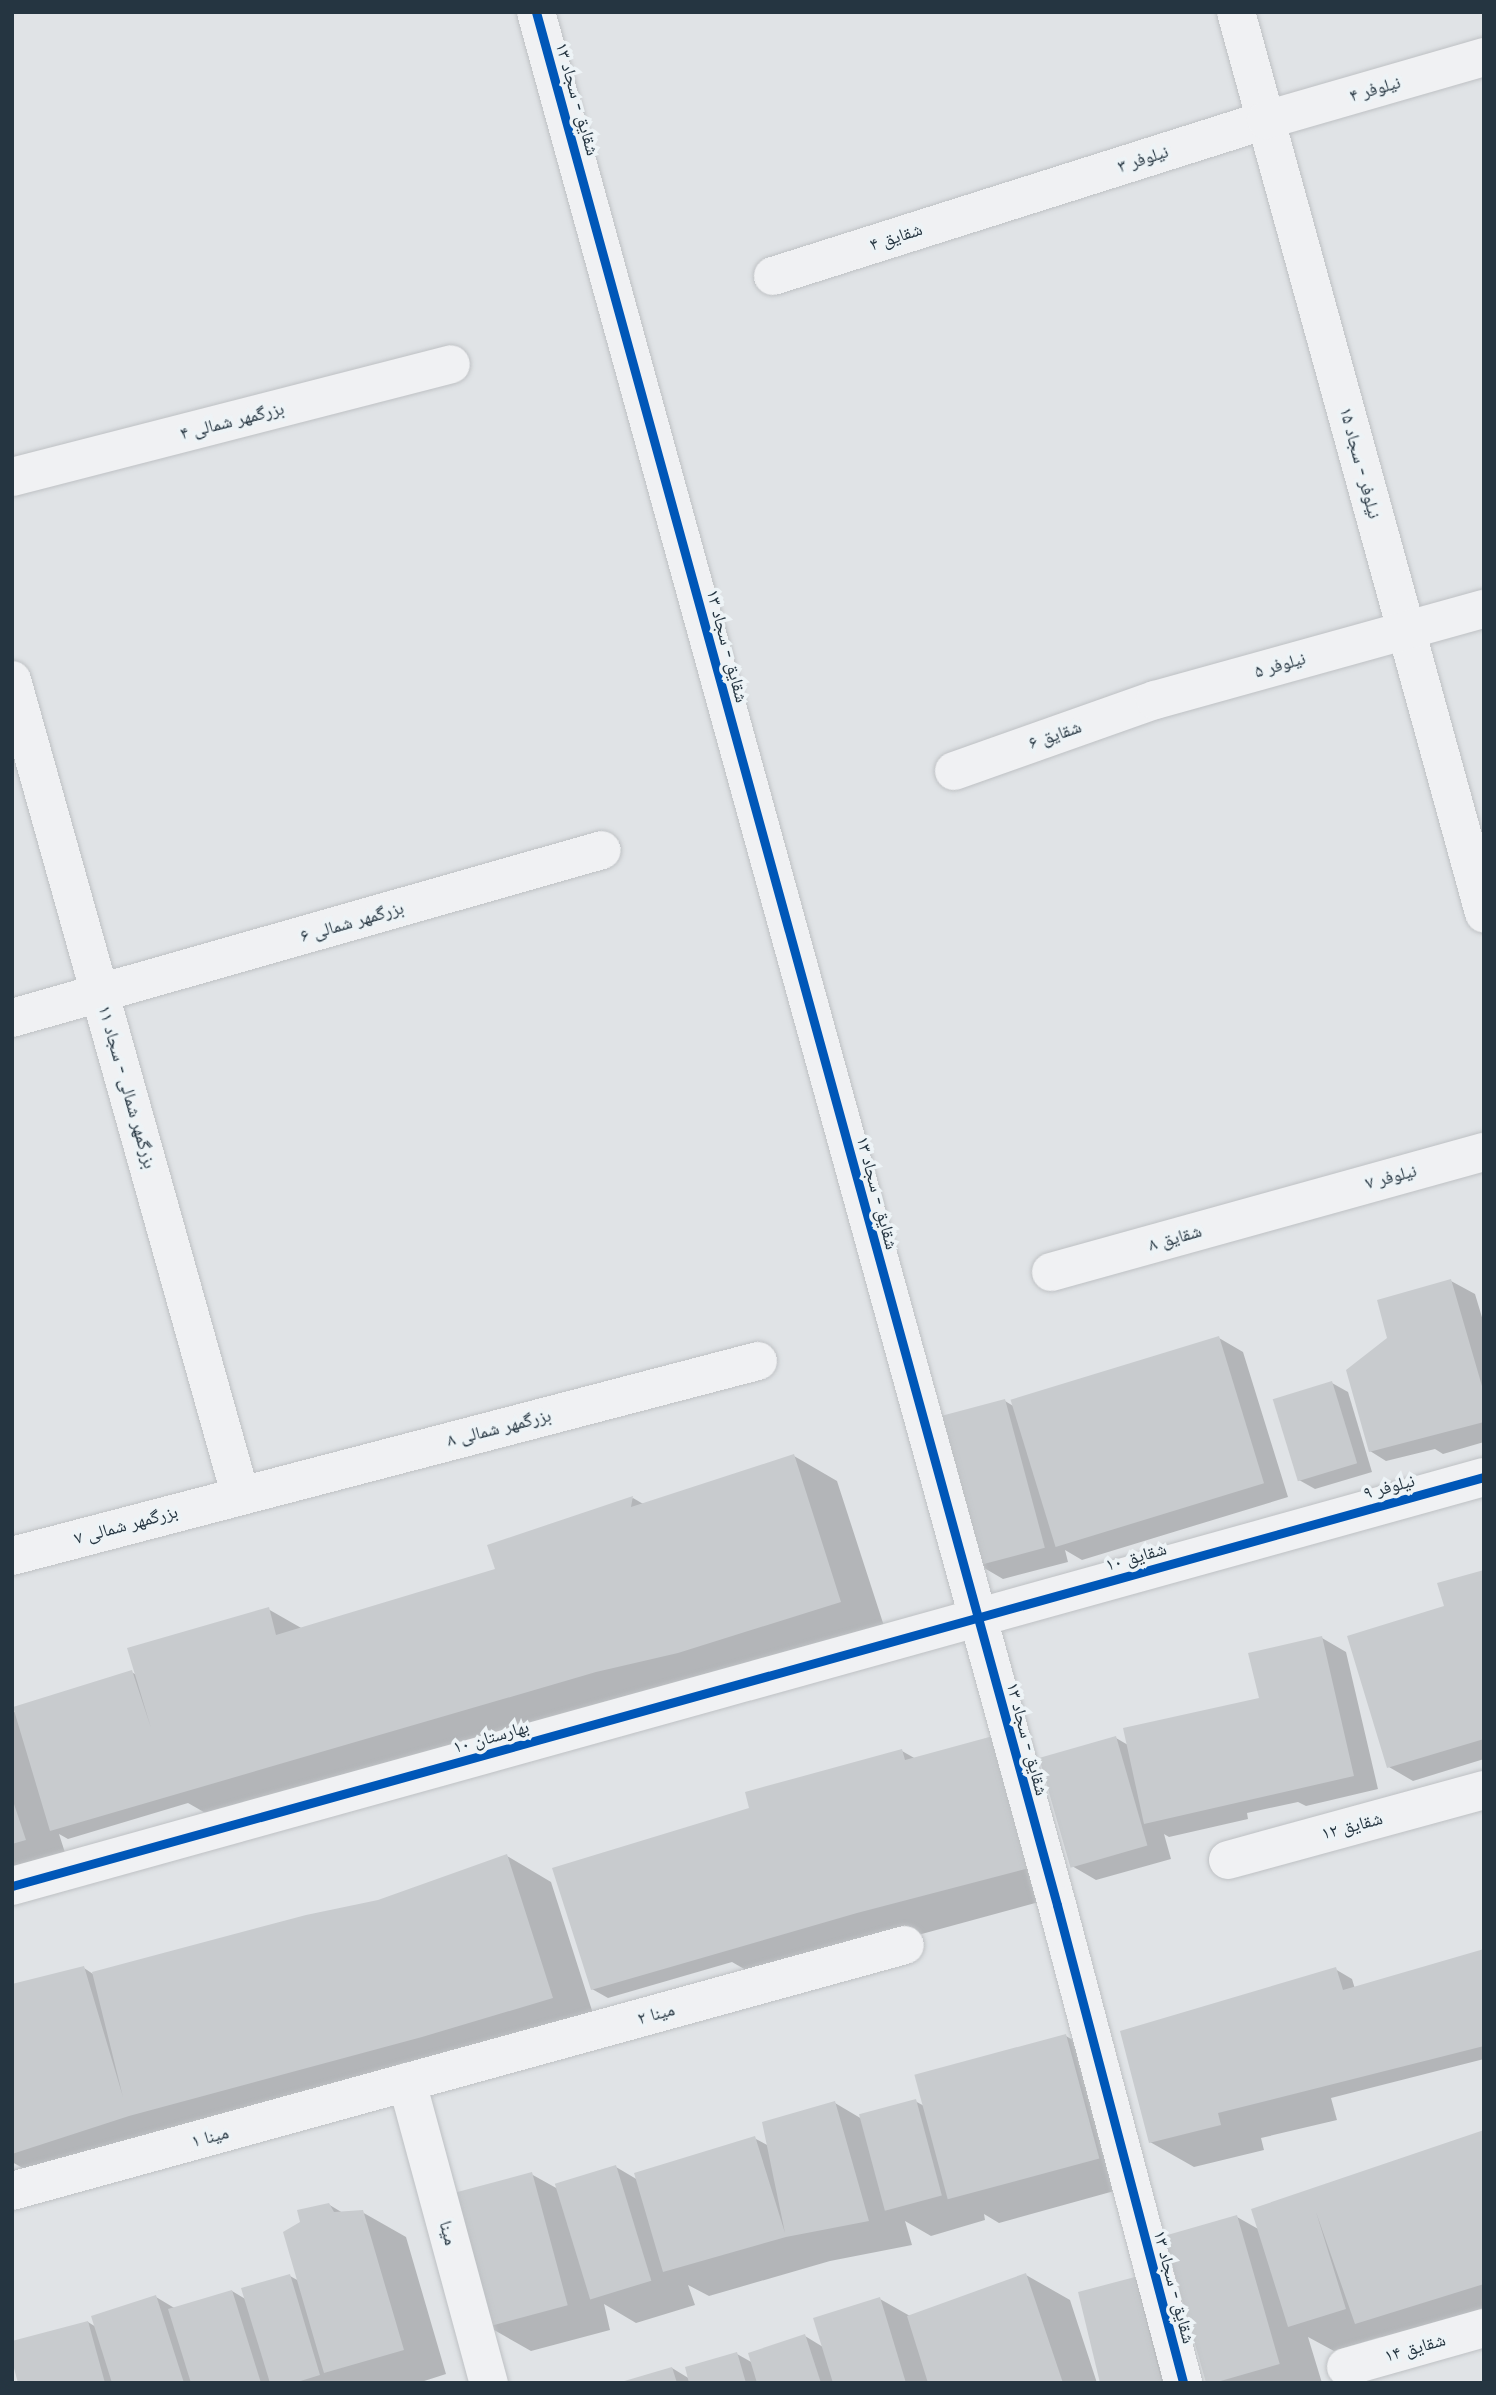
<!DOCTYPE html>
<html>
<head>
<meta charset="utf-8">
<style>
	body { margin:0 }
	#map { position:relative; width:1496px; height:2395px; overflow:hidden; background:#e0e3e6; font-family:Inter,"Noto Naskh Arabic",sans-serif }
	div>[style] { position:absolute }
	.shadow>* { inset:0; background:#0003 }
	.building>* { inset:0; background:#c8cbce; transform-origin:0 0 }
	.roads { filter:drop-shadow(0 0 2px #bec1c4) drop-shadow(0 0 2px #bec1c4) }
	.street>* { height:38px; margin:-19px; padding:0 19px; transform-origin:19px; border-radius:19px; background:#f0f1f3 }
	.cycleway>* { height:9px; margin:-4.5px; padding:0 4.5px; transform-origin:4.5px; border-radius:4.5px; background:#0057b8 }
	span { translate:-50% -50%; white-space:nowrap; text-align:center; line-height:1.15; -webkit-text-stroke:7px #edf3f6; paint-order:stroke }
	.street-label { font-size:18px; color:#253541 }
	.frame { position:absolute; inset:0; border:14px solid #253541; pointer-events:none }
</style>
</head>
<body>
<div id="map">
	<div class="shadow">
		<i style="clip-path:polygon(1451px 1281px,1475px 1294px,1484px 1324px,1484px 1442px,1443px 1454px,1435px 1449px,1386px 1461px,1370px 1451px,1391px 1342px)"></i>
		<i style="clip-path:polygon(1219px 1338px,1243px 1352px,1288px 1497px,1082px 1560px,1065px 1550px,1068px 1562px,1003px 1579px,979px 1565px,1005px 1401px,1015px 1407px)"></i>
		<i style="clip-path:polygon(1332px 1383px,1348px 1392px,1372px 1472px,1315px 1489px,1299px 1480px)"></i>
		<i style="clip-path:polygon(794px 1456px,837px 1481px,884px 1626px,216px 1819px,188px 1803px,68px 1839px,59px 1834px,69px 1865px,12px 1882px,12px 1710px,16px 1713px,131px 1672px,137px 1675px,268px 1609px,303px 1629px,497px 1571px,633px 1498px,645px 1505px)"></i>
		<i style="clip-path:polygon(1484px 1572px,1484px 1759px,1413px 1781px,1389px 1767px,1446px 1607px)"></i>
		<i style="clip-path:polygon(1322px 1638px,1346px 1652px,1378px 1789px,1306px 1806px,1298px 1802px,1247px 1813px,1248px 1819px,1169px 1837px,1164px 1834px,1171px 1859px,1096px 1880px,1072px 1866px,1116px 1738px,1128px 1745px,1260px 1699px)"></i>
		<i style="clip-path:polygon(902px 1751px,916px 1759px,1072px 1893px,760px 1978px,732px 1962px,608px 1998px,592px 1989px,751px 1809px)"></i>
		<i style="clip-path:polygon(507px 1856px,551px 1882px,596px 2023px,46px 2181px,12px 2162px,12px 1987px,84px 1968px,93px 1974px,378px 1902px)"></i>
		<i style="clip-path:polygon(1484px 1951px,1484px 2059px,1331px 2098px,1337px 2120px,1261px 2138px,1264px 2150px,1194px 2167px,1150px 2142px,1335px 1969px,1352px 1979px,1355px 1989px)"></i>
		<i style="clip-path:polygon(1066px 2036px,1109px 2061px,1143px 2183px,999px 2223px,984px 2214px,985px 2220px,931px 2236px,905px 2221px,912px 2245px,830px 2261px,709px 2296px,688px 2285px,695px 2305px,636px 2323px,604px 2304px,610px 2330px,531px 2351px,487px 2326px,531px 2174px,558px 2189px,616px 2167px,638px 2180px,754px 2138px,769px 2146px,835px 2103px,862px 2119px,915px 2101px,926px 2107px)"></i>
		<i style="clip-path:polygon(1484px 2131px,1484px 2325px,1401px 2348px,1380px 2337px,1334px 2351px,1308px 2337px,1322px 2383px,1209px 2383px,1167px 2238px,1237px 2217px,1260px 2230px)"></i>
		<i style="clip-path:polygon(328px 2204px,343px 2213px,362px 2212px,406px 2237px,446px 2374px,418px 2383px,20px 2383px,88px 2322px,96px 2327px,156px 2297px,176px 2309px,232px 2291px,247px 2300px,290px 2276px,299px 2281px)"></i>
		<i style="clip-path:polygon(1026px 2275px,1070px 2300px,1097px 2383px,625px 2383px,672px 2368px,690px 2379px,737px 2354px,753px 2363px,805px 2336px,823px 2347px,880px 2299px,910px 2316px)"></i>
		<i style="clip-path:polygon(1135px 2279px,1179px 2304px,1199px 2383px,1102px 2383px)"></i>
	</div>
	<div class="building">
		<i style="clip-path:polygon(1451px 1279px,1484px 1393px,1484px 1422px,1369px 1452px,1346px 1370px,1387px 1338px,1377px 1300px)"></i>
		<i style="left:1219px;top:1336px;width:154px;height:218px;rotate:73deg"></i>
		<i style="left:1332px;top:1381px;width:86px;height:62px;rotate:73deg"></i>
		<i style="left:1005px;top:1399px;width:154px;height:70px;rotate:75deg"></i>
		<i style="clip-path:polygon(794px 1454px,841px 1602px,678px 1653px,596px 1672px,50px 1831px,13px 1707px,132px 1670px,151px 1728px,127px 1648px,269px 1607px,276px 1635px,495px 1569px,487px 1545px,633px 1496px,631px 1507px)"></i>
		<i style="clip-path:polygon(1484px 1570px,1484px 1739px,1387px 1768px,1347px 1636px,1444px 1606px,1437px 1583px)"></i>
		<i style="clip-path:polygon(1322px 1636px,1354px 1776px,1144px 1824px,1123px 1728px,1259px 1698px,1248px 1653px)"></i>
		<i style="clip-path:polygon(993px 1736px,1029px 1868px,857px 1913px,591px 1990px,552px 1868px,749px 1808px,745px 1792px,902px 1749px,905px 1760px)"></i>
		<i style="left:1116px;top:1736px;width:114px;height:80px;rotate:74deg"></i>
		<i style="clip-path:polygon(12px 1798px,26px 1840px,12px 1844px)"></i>
		<i style="clip-path:polygon(507px 1854px,553px 1998px,422px 2037px,129px 2116px,12px 2154px,12px 1984px,84px 1966px,123px 2097px,92px 1972px,306px 1915px,378px 1900px)"></i>
		<i style="clip-path:polygon(1484px 1949px,1484px 2046px,1218px 2113px,1221px 2125px,1149px 2143px,1120px 2031px,1336px 1967px,1343px 1990px)"></i>
		<i style="left:1066px;top:2034px;width:129px;height:157px;rotate:75deg"></i>
		<i style="left:916px;top:2099px;width:100px;height:59px;rotate:75deg"></i>
		<i style="clip-path:polygon(835px 2101px,869px 2221px,786px 2237px,663px 2272px,634px 2173px,755px 2136px,785px 2233px,762px 2122px)"></i>
		<i style="clip-path:polygon(1484px 2130px,1484px 2284px,1355px 2324px,1316px 2212px,1346px 2309px,1288px 2327px,1251px 2209px)"></i>
		<i style="left:616px;top:2165px;width:121px;height:64px;rotate:73deg"></i>
		<i style="left:532px;top:2172px;width:138px;height:85px;rotate:75deg"></i>
		<i style="clip-path:polygon(329px 2203px,334px 2212px,363px 2210px,404px 2350px,324px 2373px,283px 2232px,300px 2222px,297px 2210px)"></i>
		<i style="left:1237px;top:2215px;width:155px;height:76px;rotate:74deg"></i>
		<i style="clip-path:polygon(1026px 2273px,1063px 2383px,928px 2383px,907px 2316px)"></i>
		<i style="clip-path:polygon(290px 2274px,320px 2375px,294px 2383px,270px 2383px,241px 2288px)"></i>
		<i style="clip-path:polygon(1135px 2277px,1162px 2383px,1100px 2383px,1078px 2292px)"></i>
		<i style="clip-path:polygon(232px 2290px,261px 2383px,191px 2383px,168px 2309px)"></i>
		<i style="clip-path:polygon(156px 2295px,184px 2383px,112px 2383px,91px 2316px)"></i>
		<i style="clip-path:polygon(880px 2297px,906px 2383px,833px 2383px,813px 2318px)"></i>
		<i style="clip-path:polygon(88px 2321px,105px 2383px,18px 2383px,12px 2361px,12px 2341px)"></i>
		<i style="clip-path:polygon(805px 2334px,821px 2383px,757px 2383px,748px 2353px)"></i>
		<i style="clip-path:polygon(737px 2352px,746px 2383px,689px 2383px,685px 2367px)"></i>
		<i style="clip-path:polygon(672px 2367px,677px 2383px,622px 2383px,621px 2382px)"></i>
	</div>
	<div class="roads">
		<div class="street">
			<i style="left:536px;top:12px;width:1963px;rotate:74.61deg"></i>
			<i style="left:1057px;top:1905px;width:494px;rotate:75.2deg"></i>
			<i style="left:1236px;top:12px;width:935px;rotate:74.61deg"></i>
			<i style="left:773px;top:276px;width:517px;rotate:-17.56deg"></i>
			<i style="left:1266px;top:120px;width:227px;rotate:-16.1deg"></i>
			<i style="left:12px;top:477px;width:453px;rotate:-14.4deg"></i>
			<i style="left:12px;top:680px;width:845px;rotate:74.35deg"></i>
			<i style="left:954px;top:771px;width:213px;rotate:-19.5deg"></i>
			<i style="left:1155px;top:700px;width:341px;rotate:-15.5deg"></i>
			<i style="left:12px;top:1018px;width:613px;rotate:-15.89deg"></i>
			<i style="left:1051px;top:1272px;width:449px;rotate:-15.5deg"></i>
			<i style="left:12px;top:1556px;width:771px;rotate:-14.65deg"></i>
			<i style="left:1228px;top:1860px;width:265px;rotate:-15.3deg"></i>
			<i style="left:12px;top:1886px;width:1528px;rotate:-15.53deg"></i>
			<i style="left:407px;top:2082px;width:312px;rotate:74.8deg"></i>
			<i style="left:12px;top:2191px;width:926px;rotate:-15.4deg"></i>
			<i style="left:1346px;top:2367px;width:143px;rotate:-15.8deg"></i>
		</div>
	</div>
	<div class="cycleway">
		<i style="left:536px;top:12px;width:1963px;rotate:74.61deg"></i>
		<i style="left:1057px;top:1905px;width:494px;rotate:75.2deg"></i>
		<i style="left:12px;top:1886px;width:1528px;rotate:-15.53deg"></i>
	</div>
	<div class="street-label">
		<span style="left:1375px;top:89px;rotate:-16deg">نیلوفر ۴</span>
		<span style="left:577px;top:99px;rotate:74deg">شقایق - سجاد ۱۳</span>
		<span style="left:1143px;top:159px;rotate:-18deg">نیلوفر ۳</span>
		<span style="left:896px;top:237px;rotate:-18deg">شقایق ۴</span>
		<span style="left:232px;top:421px;rotate:-14deg">بزرگمهر شمالی ۴</span>
		<span style="left:1360px;top:463px;rotate:75deg">نیلوفر - سجاد ۱۵</span>
		<span style="left:727px;top:646px;rotate:75deg">شقایق - سجاد ۱۳</span>
		<span style="left:1280px;top:665px;rotate:-16deg">نیلوفر ۵</span>
		<span style="left:1055px;top:735px;rotate:-19deg">شقایق ۶</span>
		<span style="left:352px;top:922px;rotate:-16deg">بزرگمهر شمالی ۶</span>
		<span style="left:127px;top:1087px;rotate:74deg">بزرگمهر شمالی - سجاد ۱۱</span>
		<span style="left:1391px;top:1177px;rotate:-15deg">نیلوفر ۷</span>
		<span style="left:877px;top:1193px;rotate:75deg">شقایق - سجاد ۱۳</span>
		<span style="left:1175px;top:1238px;rotate:-16deg">شقایق ۸</span>
		<span style="left:499px;top:1428px;rotate:-14deg">بزرگمهر شمالی ۸</span>
		<span style="left:1389px;top:1487px;rotate:-15deg">نیلوفر ۹</span>
		<span style="left:126px;top:1525px;rotate:-15deg">بزرگمهر شمالی ۷</span>
		<span style="left:1136px;top:1557px;rotate:-16deg">شقایق ۱۰</span>
		<span style="left:491px;top:1737px;rotate:-16deg">بهارستان ۱۰</span>
		<span style="left:1027px;top:1739px;rotate:75deg">شقایق - سجاد ۱۳</span>
		<span style="left:1352px;top:1826px;rotate:-15deg">شقایق ۱۲</span>
		<span style="left:656px;top:2014px;rotate:-15deg">مینا ۲</span>
		<span style="left:210px;top:2137px;rotate:-15deg">مینا ۱</span>
		<span style="left:448px;top:2233px;rotate:75deg">مینا</span>
		<span style="left:1174px;top:2287px;rotate:75deg">شقایق - سجاد ۱۳</span>
		<span style="left:1415px;top:2348px;rotate:-16deg">شقایق ۱۴</span>
	</div>
	<div class="frame"></div>
</div>
</body>
</html>
